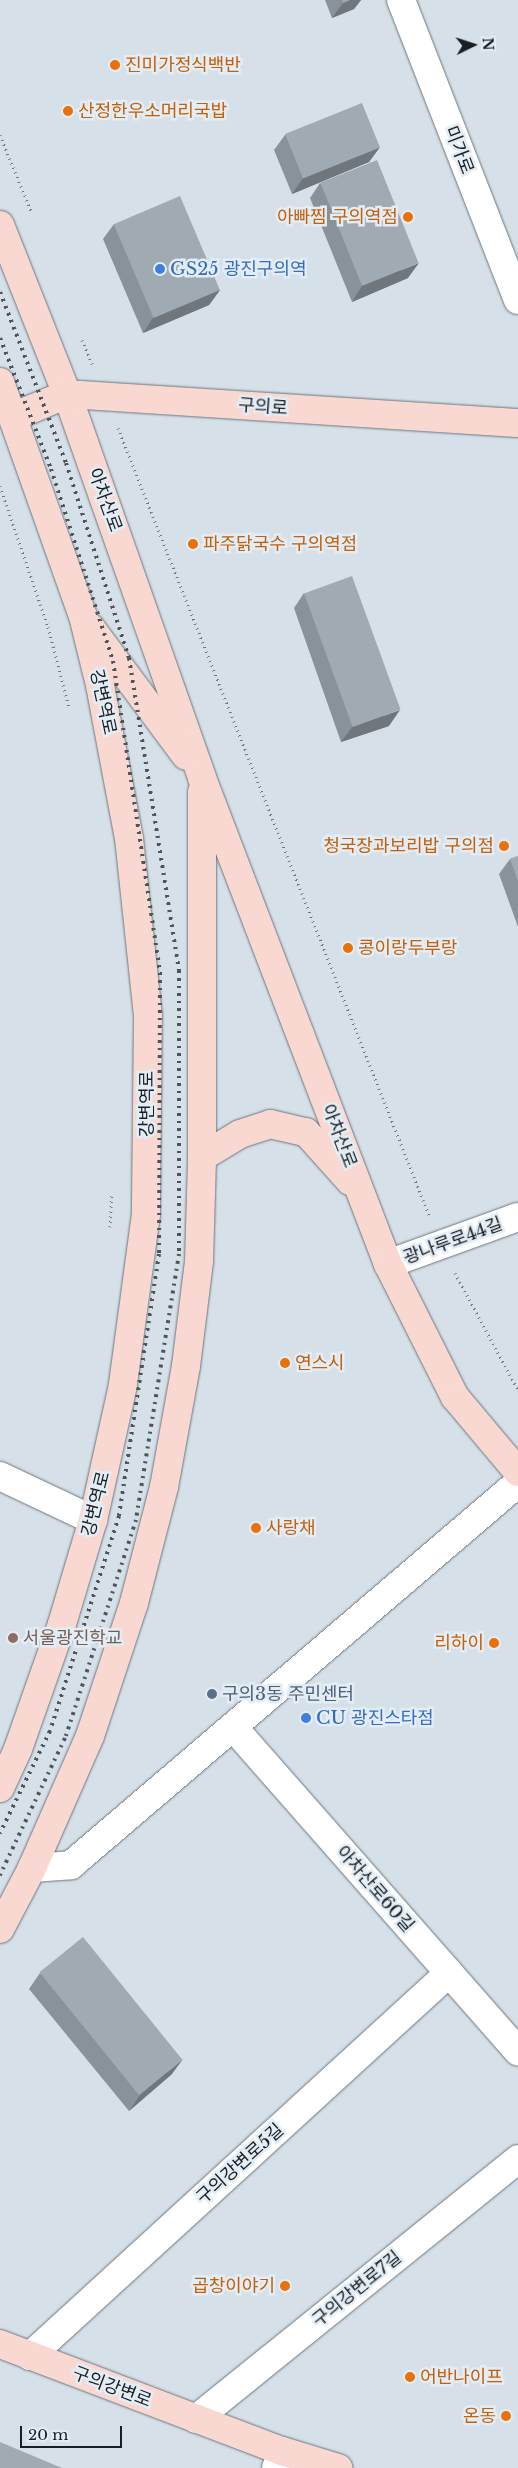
<!DOCTYPE html>
<html>
<head>
<meta charset="utf-8">
<style>
	body { margin:0 }
	#map { position:relative; width:518px; height:2468px; overflow:hidden; background:#d5e0e9; font-family:"Libre Baskerville","Noto Sans KR",serif }
	div>[style] { position:absolute }
	.path>* { height:3px; margin-top:-1.5px; transform-origin:0; background:repeating-linear-gradient(90deg,#71787e 0 1px,transparent 0 5px) }
	.roads { filter:drop-shadow(0 0 1px #6c767d) drop-shadow(0 0 1px #6c767d) }
	.street>* { height:28px; margin:-14px; padding:0 14px; transform-origin:14px; border-radius:14px; background:#fff }
	.secondary>* { height:28px; margin:-14px; padding:0 14px; transform-origin:14px; border-radius:14px; background:#f9d8d1 }
	.rail>* { height:4px; margin-top:-2px; transform-origin:0; background:repeating-linear-gradient(90deg,#4e5458 0 2.5px,transparent 0 7.5px) }
	.wall>* { inset:0; background:#899299 }
	.shaded-wall>* { inset:0; background:#6f777d }
	.building>* { inset:0; background:#9faab2; transform-origin:0 0 }
	.dots>* { width:14px; height:14px; translate:-50% -50%; box-sizing:border-box; border:2px solid #e3edf6; border-radius:50% }
	span { translate:-50% -50%; white-space:nowrap; text-align:center; line-height:1.15; -webkit-text-stroke:5px #e3edf6; paint-order:stroke }
	.food-label { font-size:18px; color:#c56008 }
	.left { translate:0 -50%; text-align:left }
	.right { translate:-100% -50%; text-align:right }
	.street-label { font-size:18px; color:#1a1e21 }
	.shop-label { font-size:18px; color:#366cbe }
	.education-label { font-size:18px; color:#785e54 }
	.service-label { font-size:18px; color:#4e5e75 }
	.north { position:absolute; left:448px; top:20px; width:50px; height:50px; -webkit-text-stroke:4px #e3edf6; paint-order:stroke; rotate:86deg; font-size:14px; font-weight:700; line-height:20px; text-align:center; color:#1a1e21 }
	.north::after { content:''; display:block; margin:auto; width:18px; height:22px; background:#1a1e21; clip-path:polygon(50% 0,100% 100%,50% 72%,0 100%) }
	.scale { position:absolute; left:20px; top:2426px; width:102px; height:22px; box-sizing:border-box; border:2px solid #1a1e21; border-top:0; padding-left:6px; font-size:15px; line-height:18px; white-space:nowrap; color:#1a1e21; -webkit-text-stroke:4px #e3edf6; paint-order:stroke }
</style>
</head>
<body>
<div id="map">
	<div class="path">
		<i style="left:0;top:135px;width:82px;rotate:67.8deg"></i>
		<i style="left:82px;top:340px;width:26px;rotate:67deg"></i>
		<i style="left:118px;top:428px;width:846px;rotate:68.44deg"></i>
		<i style="left:0;top:486px;width:149px;rotate:71.2deg"></i>
		<i style="left:48px;top:627px;width:83px;rotate:75.3deg"></i>
		<i style="left:110px;top:1227px;width:34px;rotate:-87deg"></i>
		<i style="left:455px;top:1273px;width:133px;rotate:61.7deg"></i>
	</div>
	<div class="roads">
		<div class="street">
			<i style="left:401px;top:0;width:322px;rotate:68.7deg"></i>
			<i style="left:388px;top:1264px;width:138px;rotate:-19.9deg"></i>
			<i style="left:0;top:1476px;width:103px;rotate:25.3deg"></i>
			<i style="left:233px;top:1727px;width:432px;rotate:48.7deg"></i>
			<i style="left:32px;top:1868px;width:39px;rotate:-4deg"></i>
			<i style="left:71px;top:1865px;width:588px;rotate:-40.52deg"></i>
			<i style="left:30px;top:2356px;width:568px;rotate:-42.43deg"></i>
			<i style="left:196px;top:2419px;width:414px;rotate:-38.9deg"></i>
			<i style="left:276px;top:2468px;width:18px;rotate:-71deg"></i>
		</div>
		<div class="secondary">
			<i style="left:0;top:225px;width:182px;rotate:68.4deg"></i>
			<i style="left:67px;top:394px;width:407px;rotate:70.6deg"></i>
			<i style="left:202px;top:778px;width:520px;rotate:69.06deg"></i>
			<i style="left:388px;top:1264px;width:149px;rotate:63.3deg"></i>
			<i style="left:455px;top:1397px;width:98px;rotate:50deg"></i>
			<i style="left:0;top:382px;width:248px;rotate:70.5deg"></i>
			<i style="left:83px;top:616px;width:71px;rotate:76.2deg"></i>
			<i style="left:100px;top:685px;width:156px;rotate:79.3deg"></i>
			<i style="left:129px;top:838px;width:178px;rotate:83.9deg"></i>
			<i style="left:148px;top:1015px;width:199px;rotate:90.6deg"></i>
			<i style="left:146px;top:1214px;width:173px;rotate:97.7deg"></i>
			<i style="left:123px;top:1385px;width:138px;rotate:102.5deg"></i>
			<i style="left:93px;top:1520px;width:109px;rotate:106.6deg"></i>
			<i style="left:62px;top:1624px;width:133px;rotate:109.4deg"></i>
			<i style="left:18px;top:1749px;width:43px;rotate:114.8deg"></i>
			<i style="left:13px;top:417px;width:59px;rotate:-23.1deg"></i>
			<i style="left:67px;top:394px;width:452px;rotate:3.7deg"></i>
			<i style="left:91px;top:628px;width:159px;rotate:53.4deg"></i>
			<i style="left:202px;top:1157px;width:44px;rotate:-31.2deg"></i>
			<i style="left:240px;top:1134px;width:32px;rotate:-18deg"></i>
			<i style="left:270px;top:1124px;width:37px;rotate:13deg"></i>
			<i style="left:306px;top:1132px;width:66px;rotate:48.1deg"></i>
			<i style="left:0;top:1929px;width:69px;rotate:-62.3deg"></i>
			<i style="left:32px;top:1868px;width:144px;rotate:-66.3deg"></i>
			<i style="left:90px;top:1736px;width:140px;rotate:-71.7deg"></i>
			<i style="left:134px;top:1603px;width:120px;rotate:-75.5deg"></i>
			<i style="left:164px;top:1487px;width:123px;rotate:-79.7deg"></i>
			<i style="left:186px;top:1366px;width:106px;rotate:-82.9deg"></i>
			<i style="left:199px;top:1261px;width:104px;rotate:-88.3deg"></i>
			<i style="left:202px;top:1157px;width:365px;rotate:-90deg"></i>
			<i style="left:0;top:2344px;width:302px;rotate:20.8deg"></i>
			<i style="left:282px;top:2451px;width:59px;rotate:16.9deg"></i>
		</div>
	</div>
	<div class="rail">
		<i style="left:0;top:292px;width:183px;rotate:68.9deg"></i>
		<i style="left:66px;top:463px;width:205px;rotate:72.1deg"></i>
		<i style="left:129px;top:658px;width:317px;rotate:80.9deg"></i>
		<i style="left:179px;top:971px;width:283px;rotate:90deg"></i>
		<i style="left:179px;top:1254px;width:269px;rotate:99.2deg"></i>
		<i style="left:136px;top:1520px;width:229px;rotate:108deg"></i>
		<i style="left:65px;top:1738px;width:152px;rotate:115.4deg"></i>
		<i style="left:0;top:338px;width:141px;rotate:68.7deg"></i>
		<i style="left:51px;top:469px;width:202px;rotate:72.1deg"></i>
		<i style="left:113px;top:661px;width:316px;rotate:81.4deg"></i>
		<i style="left:160px;top:973px;width:281px;rotate:90.2deg"></i>
		<i style="left:159px;top:1254px;width:265px;rotate:98.7deg"></i>
		<i style="left:119px;top:1516px;width:226px;rotate:107.8deg"></i>
		<i style="left:50px;top:1731px;width:114px;rotate:116.1deg"></i>
	</div>
	<div class="wall">
		<i style="clip-path:polygon(325px 0,361px 0,354px 9px,332px 18px)"></i>
		<i style="clip-path:polygon(285px 135px,380px 147px,369px 162px,292px 194px,274px 150px)"></i>
		<i style="clip-path:polygon(320px 183px,408px 278px,352px 302px,310px 198px)"></i>
		<i style="clip-path:polygon(114px 224px,220px 290px,209px 305px,143px 333px,103px 239px)"></i>
		<i style="clip-path:polygon(304px 593px,389px 726px,341px 742px,294px 608px)"></i>
		<i style="clip-path:polygon(518px 856px,518px 927px,499px 874px,510px 859px)"></i>
		<i style="clip-path:polygon(40px 1973px,172px 2074px,129px 2111px,29px 1989px)"></i>
	</div>
	<div class="shaded-wall">
		<i style="clip-path:polygon(350px 0,361px 0,354px 9px,332px 18px,343px 3px)"></i>
		<i style="clip-path:polygon(380px 147px,369px 162px,292px 194px,303px 178px)"></i>
		<i style="clip-path:polygon(419px 263px,408px 278px,352px 302px,362px 286px)"></i>
		<i style="clip-path:polygon(220px 290px,209px 305px,143px 333px,153px 318px)"></i>
		<i style="clip-path:polygon(400px 710px,389px 726px,341px 742px,352px 727px)"></i>
		<i style="clip-path:polygon(183px 2059px,172px 2074px,129px 2111px,140px 2095px)"></i>
	</div>
	<div class="building">
		<i style="clip-path:polygon(342px 0,350px 0,343px 3px)"></i>
		<i style="left:362px;top:103px;width:48px;height:83px;rotate:68deg"></i>
		<i style="left:377px;top:160px;width:111px;height:61px;rotate:68deg"></i>
		<i style="left:180px;top:196px;width:102px;height:72px;rotate:67deg"></i>
		<i style="left:352px;top:576px;width:142px;height:51px;rotate:70deg"></i>
		<i style="clip-path:polygon(518px 856px,518px 881px,510px 859px)"></i>
		<i style="left:83px;top:1937px;width:158px;height:56px;rotate:51deg"></i>
		<i style="clip-path:polygon(0 2442px,62px 2468px,0 2468px)"></i>
	</div>
	<div class="dots">
		<i style="left:115px;top:65px;background:#e8710a"></i>
		<i style="left:68px;top:111px;background:#e8710a"></i>
		<i style="left:408px;top:217px;background:#e8710a"></i>
		<i style="left:160px;top:269px;background:#3f7fe0"></i>
		<i style="left:193px;top:544px;background:#e8710a"></i>
		<i style="left:504px;top:846px;background:#e8710a"></i>
		<i style="left:348px;top:948px;background:#e8710a"></i>
		<i style="left:285px;top:1363px;background:#e8710a"></i>
		<i style="left:256px;top:1528px;background:#e8710a"></i>
		<i style="left:13px;top:1638px;background:#8d6e63"></i>
		<i style="left:494px;top:1643px;background:#e8710a"></i>
		<i style="left:212px;top:1694px;background:#5c6f8a"></i>
		<i style="left:306px;top:1718px;background:#3f7fe0"></i>
		<i style="left:285px;top:2286px;background:#e8710a"></i>
		<i style="left:410px;top:2377px;background:#e8710a"></i>
		<i style="left:506px;top:2416px;background:#e8710a"></i>
	</div>
	<div class="food-label">
		<span class="left" style="left:125px;top:65px">진미가정식백반</span>
		<span class="left" style="left:78px;top:111px">산정한우소머리국밥</span>
		<span class="right" style="left:398px;top:217px">아빠찜 구의역점</span>
		<span class="left" style="left:203px;top:544px">파주닭국수 구의역점</span>
		<span class="right" style="left:494px;top:846px">청국장과보리밥 구의점</span>
		<span class="left" style="left:358px;top:948px">콩이랑두부랑</span>
		<span class="left" style="left:295px;top:1363px">연스시</span>
		<span class="left" style="left:266px;top:1528px">사랑채</span>
		<span class="right" style="left:484px;top:1643px">리하이</span>
		<span class="right" style="left:275px;top:2286px">곱창이야기</span>
		<span class="left" style="left:420px;top:2377px">어반나이프</span>
		<span class="right" style="left:496px;top:2416px">온동</span>
	</div>
	<div class="street-label">
		<span style="left:459px;top:150px;rotate:69deg">미가로</span>
		<span style="left:263px;top:407px;rotate:4deg">구의로</span>
		<span style="left:105px;top:500px;rotate:70deg">아차산로</span>
		<span style="left:103px;top:702px;rotate:78deg">강변역로</span>
		<span style="left:147px;top:1104px;rotate:-90deg">강변역로</span>
		<span style="left:339px;top:1136px;rotate:69deg">아차산로</span>
		<span style="left:453px;top:1241px;rotate:-20deg">광나루로44길</span>
		<span style="left:96px;top:1504px;rotate:-76deg">강변역로</span>
		<span style="left:375px;top:1889px;rotate:49deg">아차산로60길</span>
		<span style="left:240px;top:2164px;rotate:-42deg">구의강변로5길</span>
		<span style="left:357px;top:2289px;rotate:-39deg">구의강변로7길</span>
		<span style="left:112px;top:2387px;rotate:21deg">구의강변로</span>
	</div>
	<div class="shop-label">
		<span class="left" style="left:170px;top:269px">GS25 광진구의역</span>
		<span class="left" style="left:316px;top:1718px">CU 광진스타점</span>
	</div>
	<div class="education-label">
		<span class="left" style="left:23px;top:1638px">서울광진학교</span>
	</div>
	<div class="service-label">
		<span class="left" style="left:222px;top:1694px">구의3동 주민센터</span>
	</div>
	<div class="north">N</div>
	<div class="scale">20 m</div>
</div>
</body>
</html>
